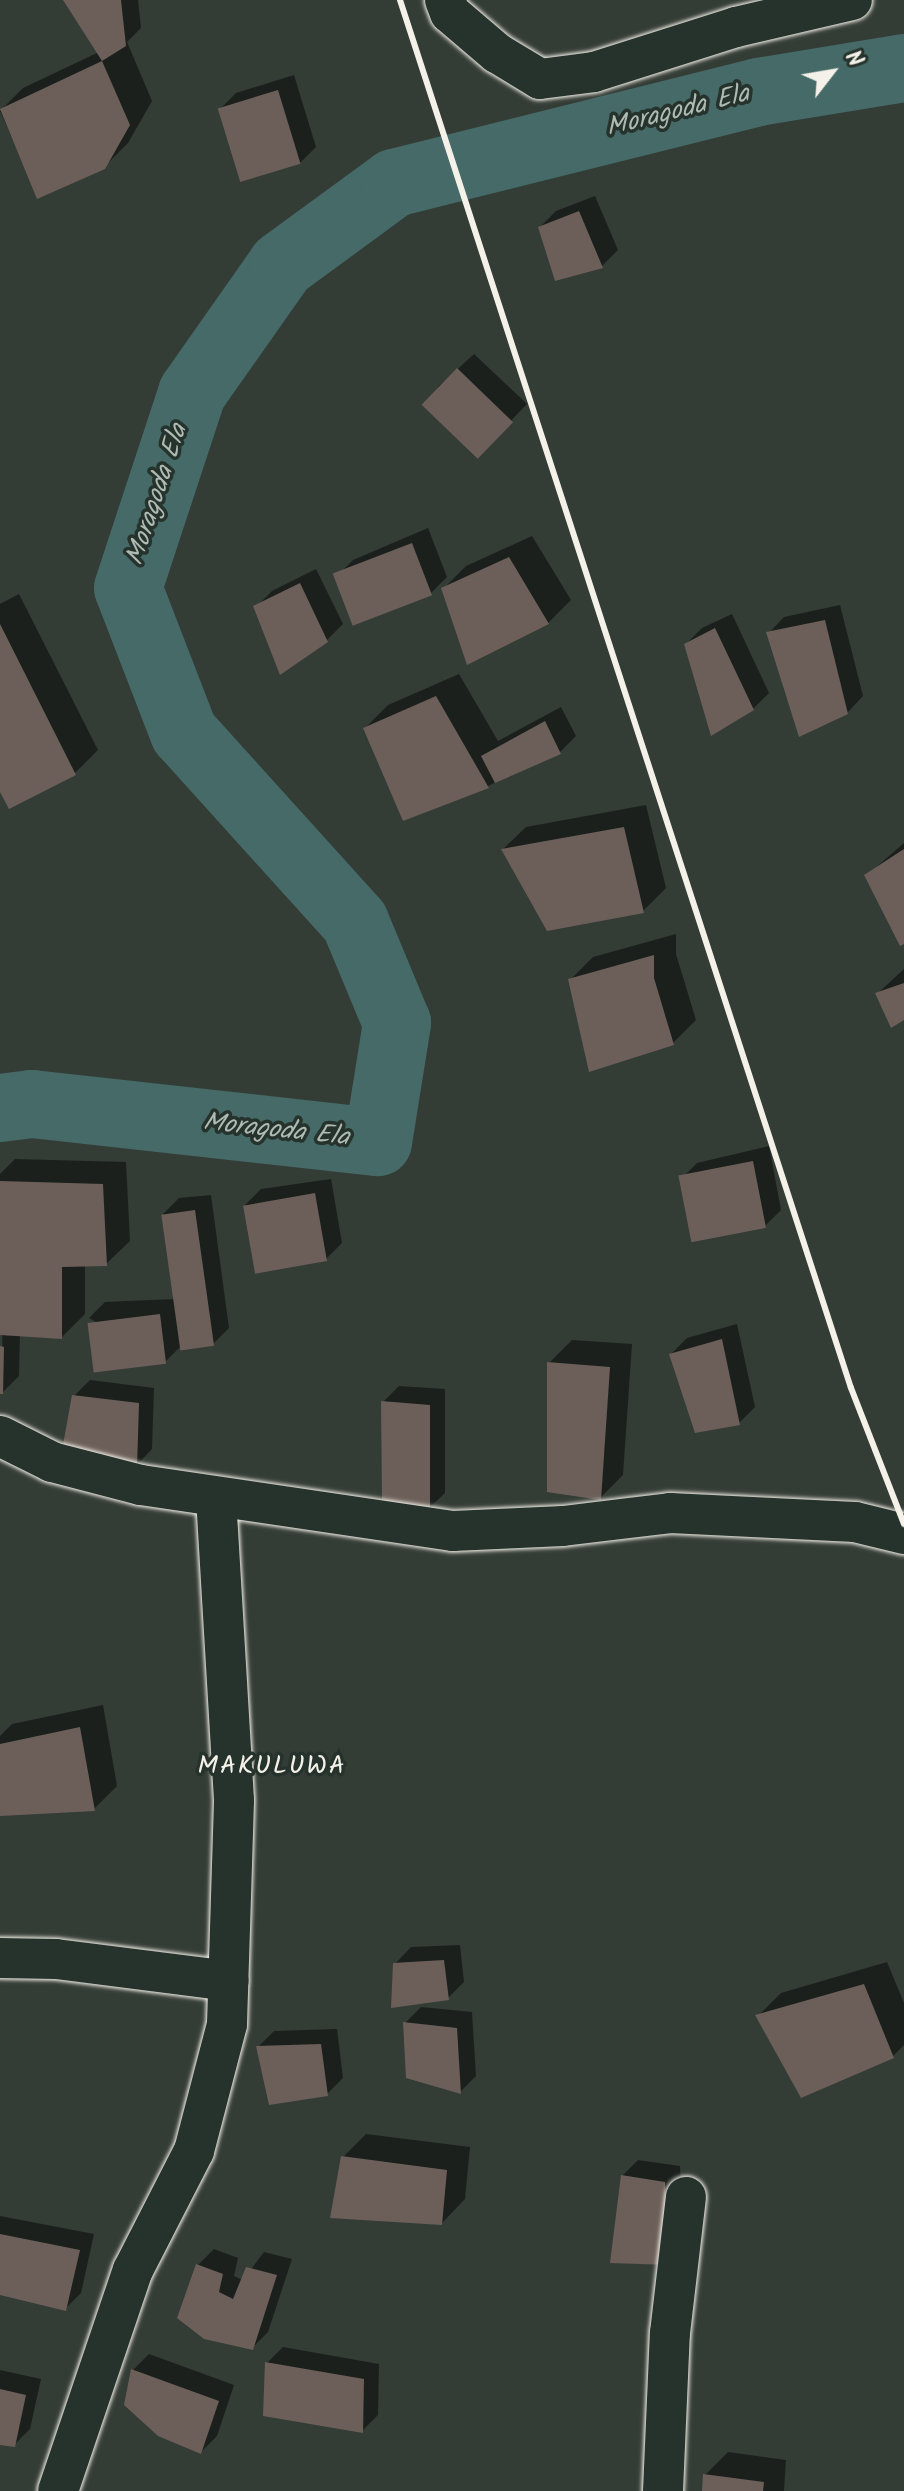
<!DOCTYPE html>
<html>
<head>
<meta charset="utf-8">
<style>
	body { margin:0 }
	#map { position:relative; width:904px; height:2491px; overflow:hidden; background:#343c36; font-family:Kalam,sans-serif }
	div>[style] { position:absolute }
	.shadow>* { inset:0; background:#0007 }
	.river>* { height:68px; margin:-34px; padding:0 34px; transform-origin:34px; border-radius:34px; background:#456a67 }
	.building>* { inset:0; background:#6c5f59; transform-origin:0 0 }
	.roads { filter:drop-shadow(0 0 2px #f4f1e8) drop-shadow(0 0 2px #f4f1e8) }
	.street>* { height:40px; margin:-20px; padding:0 20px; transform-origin:20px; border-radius:20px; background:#26332d }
	.rail>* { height:6px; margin:-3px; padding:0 3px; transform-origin:3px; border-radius:3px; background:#f4f1e8 }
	span { translate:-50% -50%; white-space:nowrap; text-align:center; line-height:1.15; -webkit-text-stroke:7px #26332d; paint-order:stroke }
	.water-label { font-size:26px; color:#aebbb4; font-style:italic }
	.neighbourhood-label { font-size:26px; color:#f4f1e8; letter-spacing:2px }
	.north { position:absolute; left:792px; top:32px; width:80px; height:80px; -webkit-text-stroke:6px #26332d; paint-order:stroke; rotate:59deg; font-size:22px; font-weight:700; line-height:32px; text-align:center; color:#f4f1e8 }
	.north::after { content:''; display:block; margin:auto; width:28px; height:36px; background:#f4f1e8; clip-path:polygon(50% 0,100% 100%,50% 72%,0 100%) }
</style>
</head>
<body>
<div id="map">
	<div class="shadow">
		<i style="clip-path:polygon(66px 0,138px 0,141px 28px,127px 42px,152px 101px,128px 143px,104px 167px,38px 197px,0 111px,23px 88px,99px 52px)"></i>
		<i style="clip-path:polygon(294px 75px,316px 147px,300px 163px,220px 109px,236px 93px)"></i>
		<i style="clip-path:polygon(595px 196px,618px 250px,602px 266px,540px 227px,556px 211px)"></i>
		<i style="clip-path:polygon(474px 354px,527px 404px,476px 457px,438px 387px)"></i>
		<i style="clip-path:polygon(428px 528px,447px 577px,431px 593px,337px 576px,353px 560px)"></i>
		<i style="clip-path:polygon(532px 536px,571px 600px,548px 623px,443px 589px,466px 566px)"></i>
		<i style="clip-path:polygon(316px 569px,343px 624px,327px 640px,256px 607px,272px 591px)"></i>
		<i style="clip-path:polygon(19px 594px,98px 750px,75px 773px,0 787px,0 604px)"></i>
		<i style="clip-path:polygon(840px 605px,863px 696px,847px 713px,769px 633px,784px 617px)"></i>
		<i style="clip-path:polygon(732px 614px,769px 693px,753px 709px,686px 644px,702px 628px)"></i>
		<i style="clip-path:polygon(459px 674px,498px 741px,561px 707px,576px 736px,560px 752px,488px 786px,365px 728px,388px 705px)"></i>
		<i style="clip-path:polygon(646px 805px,666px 888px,643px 911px,503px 849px,526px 827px)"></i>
		<i style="clip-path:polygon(904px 843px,904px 941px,867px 875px)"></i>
		<i style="clip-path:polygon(676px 934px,676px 954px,696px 1020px,673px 1043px,570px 980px,593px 957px)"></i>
		<i style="clip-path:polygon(904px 969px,904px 1018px,877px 994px)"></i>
		<i style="clip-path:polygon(769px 1146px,781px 1210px,765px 1226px,681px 1179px,697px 1163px)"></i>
		<i style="clip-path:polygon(15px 1159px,126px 1162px,130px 1241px,106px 1264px,85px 1265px,85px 1314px,62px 1337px,20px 1334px,19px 1376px,3px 1392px,0 1174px)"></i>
		<i style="clip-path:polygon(331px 1179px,342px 1243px,326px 1259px,245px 1205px,261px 1189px)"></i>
		<i style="clip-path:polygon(211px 1195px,229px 1328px,213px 1344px,180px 1347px,165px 1362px,89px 1318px,105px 1302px,174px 1299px,163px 1214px,179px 1198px)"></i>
		<i style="clip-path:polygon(737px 1324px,755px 1407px,739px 1423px,671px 1354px,687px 1338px)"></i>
		<i style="clip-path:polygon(572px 1340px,632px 1344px,623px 1475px,600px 1498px,549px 1363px)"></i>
		<i style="clip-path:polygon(90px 1380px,154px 1388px,152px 1449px,137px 1465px,74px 1396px)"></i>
		<i style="clip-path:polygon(399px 1386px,445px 1389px,445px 1493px,429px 1508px,383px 1402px)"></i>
		<i style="clip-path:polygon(103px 1705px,117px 1786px,94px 1809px,0 1814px,0 1736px,12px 1724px)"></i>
		<i style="clip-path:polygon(460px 1945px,464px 1982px,448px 1998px,395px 1964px,411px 1947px)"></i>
		<i style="clip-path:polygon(887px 1962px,904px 2003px,904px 2045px,893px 2056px,758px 2016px,781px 1993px)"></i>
		<i style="clip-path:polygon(421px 2007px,472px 2012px,476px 2076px,460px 2092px,405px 2023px)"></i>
		<i style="clip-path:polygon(337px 2029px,343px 2078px,327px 2094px,258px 2047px,274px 2031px)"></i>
		<i style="clip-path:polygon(366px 2134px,470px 2147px,465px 2199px,442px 2223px,343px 2157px)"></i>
		<i style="clip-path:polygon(638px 2160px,680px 2166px,684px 2247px,622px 2176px)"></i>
		<i style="clip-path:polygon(0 2216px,94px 2234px,81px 2293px,65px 2309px,0 2293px)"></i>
		<i style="clip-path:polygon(214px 2249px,238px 2258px,234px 2276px,243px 2280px,264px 2252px,292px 2259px,268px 2332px,252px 2348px,179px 2318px,198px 2265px)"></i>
		<i style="clip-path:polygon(283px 2347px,379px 2364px,378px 2415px,362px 2431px,267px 2363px)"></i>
		<i style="clip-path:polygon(149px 2354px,234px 2385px,217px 2436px,201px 2452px,133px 2370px)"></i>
		<i style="clip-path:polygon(0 2370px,41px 2379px,30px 2429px,14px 2445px,0 2443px)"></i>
		<i style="clip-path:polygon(728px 2452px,786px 2460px,784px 2491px,704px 2491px,705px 2475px)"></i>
	</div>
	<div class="river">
		<i style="left:0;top:1108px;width:32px;rotate:-7deg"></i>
		<i style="left:32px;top:1104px;width:348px;rotate:6.3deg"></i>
		<i style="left:378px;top:1142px;width:121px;rotate:-80.9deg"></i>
		<i style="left:397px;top:1023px;width:109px;rotate:-112.6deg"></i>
		<i style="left:355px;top:922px;width:255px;rotate:-132.1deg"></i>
		<i style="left:184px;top:733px;width:155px;rotate:-111.1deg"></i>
		<i style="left:128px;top:588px;width:205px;rotate:-71.8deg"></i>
		<i style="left:192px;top:393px;width:156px;rotate:-54.9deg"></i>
		<i style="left:282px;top:265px;width:139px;rotate:-36.2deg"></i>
		<i style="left:394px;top:183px;width:375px;rotate:-14deg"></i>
		<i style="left:758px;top:92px;width:148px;rotate:-9.3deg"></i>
	</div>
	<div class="building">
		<i style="clip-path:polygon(63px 0,121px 0,126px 46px,102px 61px,130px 125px,105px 169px,37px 199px,0 109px,102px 61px)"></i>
		<i style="left:278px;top:90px;width:77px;height:63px;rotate:73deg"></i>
		<i style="clip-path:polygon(579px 211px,603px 268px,555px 281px,538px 227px)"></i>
		<i style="left:457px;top:368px;width:78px;height:51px;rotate:44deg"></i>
		<i style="left:412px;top:543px;width:56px;height:85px;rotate:69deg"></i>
		<i style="clip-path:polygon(509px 557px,549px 624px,467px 665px,441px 588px)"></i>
		<i style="clip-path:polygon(300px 583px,328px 642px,280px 675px,253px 606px)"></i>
		<i style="clip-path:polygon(825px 620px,848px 714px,799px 737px,766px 632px)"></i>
		<i style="clip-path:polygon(0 624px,76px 775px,9px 809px,0 792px)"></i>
		<i style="clip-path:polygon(715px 628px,754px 710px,711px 736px,684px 644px)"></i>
		<i style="clip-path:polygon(436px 696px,489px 788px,403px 821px,363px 728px)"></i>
		<i style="clip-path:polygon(545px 721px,561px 754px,495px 783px,481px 756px)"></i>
		<i style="clip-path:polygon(624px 827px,644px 913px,547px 931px,501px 849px)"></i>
		<i style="clip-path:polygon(904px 849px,904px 944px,900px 946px,864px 875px)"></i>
		<i style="clip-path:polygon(654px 955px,654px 978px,674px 1045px,589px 1072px,568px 979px)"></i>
		<i style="clip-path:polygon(904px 983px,904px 1020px,891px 1028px,875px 993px)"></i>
		<i style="left:753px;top:1161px;width:68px;height:76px;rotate:79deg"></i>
		<i style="clip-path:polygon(0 1181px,103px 1184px,107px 1266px,62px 1267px,62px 1339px,0 1335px)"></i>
		<i style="left:315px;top:1193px;width:69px;height:73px;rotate:80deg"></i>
		<i style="left:195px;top:1210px;width:137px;height:34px;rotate:82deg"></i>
		<i style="left:160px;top:1314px;width:50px;height:73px;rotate:83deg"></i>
		<i style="clip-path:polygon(722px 1339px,740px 1425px,695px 1433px,669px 1354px)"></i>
		<i style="clip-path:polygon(0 1346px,4px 1347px,3px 1394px,0 1394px)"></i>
		<i style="clip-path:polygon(547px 1362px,610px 1367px,601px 1500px,547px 1492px)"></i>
		<i style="clip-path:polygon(72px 1395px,139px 1403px,137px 1467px,61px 1456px)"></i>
		<i style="clip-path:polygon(381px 1401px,430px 1405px,430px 1511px,382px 1500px)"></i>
		<i style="clip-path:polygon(80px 1727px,95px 1811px,0 1816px,0 1744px)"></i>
		<i style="clip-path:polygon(444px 1960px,449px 2000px,391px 2008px,393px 1963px)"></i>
		<i style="clip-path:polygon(864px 1984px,894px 2058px,801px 2098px,755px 2015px)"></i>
		<i style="clip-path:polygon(403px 2022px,457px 2028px,461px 2094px,406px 2078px)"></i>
		<i style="clip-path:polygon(321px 2044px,328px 2096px,269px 2105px,256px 2046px)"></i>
		<i style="clip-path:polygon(341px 2156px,447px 2170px,442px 2225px,330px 2218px)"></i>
		<i style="clip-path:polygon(621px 2175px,665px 2182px,669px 2265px,610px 2263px)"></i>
		<i style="clip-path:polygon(0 2234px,80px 2250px,66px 2311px,0 2295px)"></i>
		<i style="clip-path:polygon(196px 2264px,223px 2274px,219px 2292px,233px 2299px,246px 2267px,277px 2275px,253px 2350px,204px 2339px,177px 2318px)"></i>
		<i style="clip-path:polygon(265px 2362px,364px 2379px,363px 2433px,263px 2416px)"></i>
		<i style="clip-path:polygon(131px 2369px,219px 2401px,201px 2454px,158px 2436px,124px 2405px)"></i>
		<i style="clip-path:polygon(0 2389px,26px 2395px,15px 2447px,0 2445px)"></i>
		<i style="clip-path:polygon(703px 2474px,764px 2482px,763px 2491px,702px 2491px)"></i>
	</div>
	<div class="roads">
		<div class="street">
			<i style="left:445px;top:0;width:14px;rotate:69deg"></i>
			<i style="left:450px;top:13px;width:62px;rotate:40.4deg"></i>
			<i style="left:497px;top:53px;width:50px;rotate:31.2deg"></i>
			<i style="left:540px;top:79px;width:54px;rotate:-7.4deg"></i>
			<i style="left:594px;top:72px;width:149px;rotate:-17.6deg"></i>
			<i style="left:736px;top:27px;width:119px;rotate:-13.1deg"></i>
			<i style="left:0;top:1436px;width:58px;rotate:26.6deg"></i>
			<i style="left:52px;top:1462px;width:92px;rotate:14.5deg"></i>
			<i style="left:141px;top:1485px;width:315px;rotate:8.4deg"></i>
			<i style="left:453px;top:1531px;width:110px;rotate:-2.6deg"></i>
			<i style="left:563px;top:1526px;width:108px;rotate:-6.9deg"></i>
			<i style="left:670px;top:1513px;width:185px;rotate:2.8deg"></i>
			<i style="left:855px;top:1522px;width:50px;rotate:13.8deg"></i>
			<i style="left:0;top:1958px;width:56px;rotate:1deg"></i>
			<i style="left:56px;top:1959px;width:174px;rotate:7.2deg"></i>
			<i style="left:58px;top:2491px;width:233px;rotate:-71.3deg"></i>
			<i style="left:133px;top:2270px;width:134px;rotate:-62.9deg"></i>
			<i style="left:194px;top:2151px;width:131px;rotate:-75.4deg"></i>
			<i style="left:227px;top:2024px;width:224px;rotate:-88.2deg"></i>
			<i style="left:234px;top:1800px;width:303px;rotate:-93.4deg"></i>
			<i style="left:663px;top:2491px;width:158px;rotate:-87.5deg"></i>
			<i style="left:670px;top:2333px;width:137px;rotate:-83.3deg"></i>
		</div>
	</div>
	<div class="rail">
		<i style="left:400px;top:0;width:1459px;rotate:72deg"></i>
		<i style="left:851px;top:1388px;width:146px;rotate:68.7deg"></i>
	</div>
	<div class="water-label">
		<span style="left:678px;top:112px;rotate:-14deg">Moragoda Ela</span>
		<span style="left:158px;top:495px;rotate:-72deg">Moragoda Ela</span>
		<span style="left:276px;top:1131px;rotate:6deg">Moragoda Ela</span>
	</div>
	<div class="neighbourhood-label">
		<span style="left:272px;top:1767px">MAKULUWA</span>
	</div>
	<div class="north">N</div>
</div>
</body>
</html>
